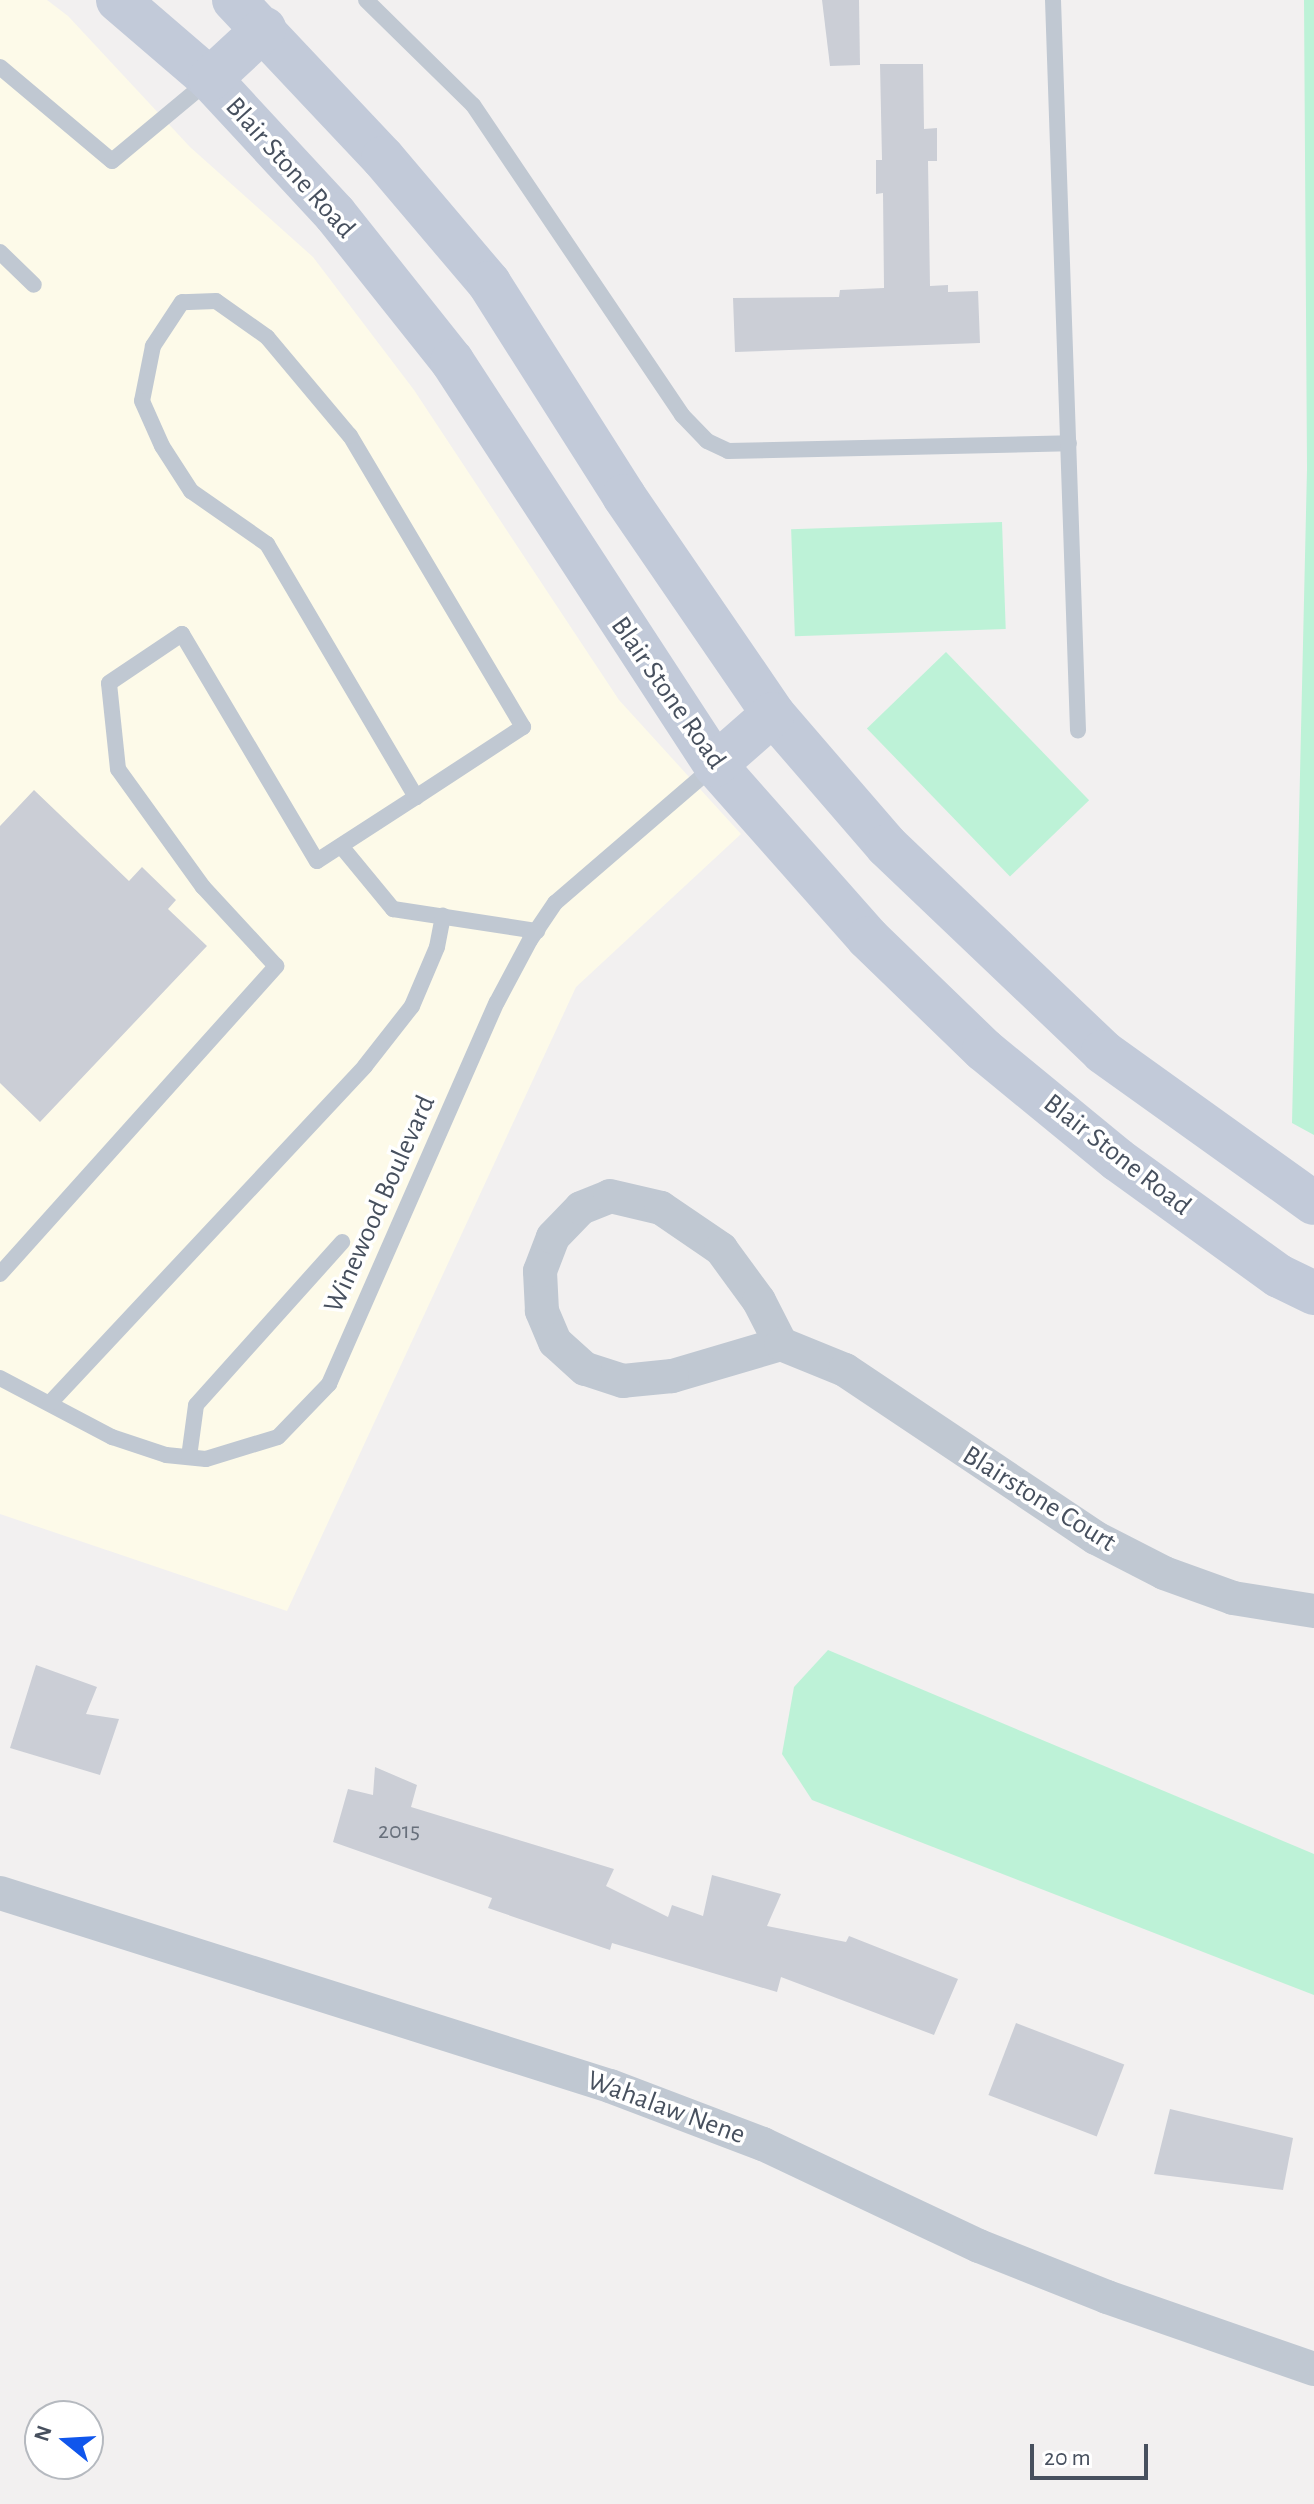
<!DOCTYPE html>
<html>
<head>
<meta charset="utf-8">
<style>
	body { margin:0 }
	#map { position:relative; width:1314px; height:2504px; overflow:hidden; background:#f2f0f0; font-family:"Alegreya Sans",sans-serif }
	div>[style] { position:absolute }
	.commercial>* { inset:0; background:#fdfae9 }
	.green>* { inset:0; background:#bdf2d7; transform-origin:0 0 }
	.building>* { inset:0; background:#cbced6; transform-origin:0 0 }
	.service>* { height:16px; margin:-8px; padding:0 8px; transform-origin:8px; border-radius:8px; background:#c0c8d2 }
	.minor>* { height:34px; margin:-17px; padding:0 17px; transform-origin:17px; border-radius:17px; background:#c0c8d2 }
	.secondary>* { height:44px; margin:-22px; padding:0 22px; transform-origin:22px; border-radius:22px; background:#c2cad9 }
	span { translate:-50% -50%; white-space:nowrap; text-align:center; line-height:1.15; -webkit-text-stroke:7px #fff; paint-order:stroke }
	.number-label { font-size:24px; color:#68707c }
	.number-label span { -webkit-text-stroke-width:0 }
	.street-label { font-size:28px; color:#47505e }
	.north { position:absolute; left:24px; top:2400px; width:80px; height:80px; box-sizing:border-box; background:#fff; border:2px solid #b5b9bf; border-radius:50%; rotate:288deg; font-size:22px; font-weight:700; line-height:32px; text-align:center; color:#47505e }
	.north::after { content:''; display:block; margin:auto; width:28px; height:36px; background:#1056ec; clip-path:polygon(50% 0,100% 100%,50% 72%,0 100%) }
	.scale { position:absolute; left:1030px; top:2444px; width:118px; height:36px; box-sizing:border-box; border:4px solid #47505e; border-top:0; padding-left:10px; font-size:24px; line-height:28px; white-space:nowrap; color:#47505e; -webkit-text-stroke:6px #fff; paint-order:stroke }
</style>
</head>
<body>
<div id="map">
	<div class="commercial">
		<i style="clip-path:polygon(0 0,47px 0,68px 16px,190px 147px,313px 257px,414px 390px,619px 700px,741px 834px,576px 987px,287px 1611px,0 1514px)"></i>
	</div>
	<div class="green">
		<i style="clip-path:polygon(1304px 0,1314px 0,1314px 1135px,1292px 1123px,1307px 469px)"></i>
		<i style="left:1002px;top:522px;width:107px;height:211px;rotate:88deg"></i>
		<i style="left:946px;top:652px;width:206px;height:110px;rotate:46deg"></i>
		<i style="clip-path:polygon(828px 1650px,1314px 1854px,1314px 1995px,812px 1800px,782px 1754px,794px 1687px)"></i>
	</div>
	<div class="building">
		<i style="clip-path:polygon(822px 0,859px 0,860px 65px,830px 66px)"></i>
		<i style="clip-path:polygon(880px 64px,923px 64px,924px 129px,937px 128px,937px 161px,928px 161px,930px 286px,948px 285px,948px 292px,978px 291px,980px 343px,735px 352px,733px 298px,839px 297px,840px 290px,884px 288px,883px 193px,876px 194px,876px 160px,882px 160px)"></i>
		<i style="clip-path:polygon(34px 790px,129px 881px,142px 867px,176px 900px,168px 909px,207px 946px,40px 1122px,0 1083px,0 826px)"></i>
		<i style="clip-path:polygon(36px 1665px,97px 1687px,86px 1714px,119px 1719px,100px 1775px,10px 1748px)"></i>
		<i style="clip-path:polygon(375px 1767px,417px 1785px,411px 1807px,614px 1869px,606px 1886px,668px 1917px,672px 1905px,703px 1916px,712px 1875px,781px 1894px,767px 1926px,846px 1942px,849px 1936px,958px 1979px,934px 2035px,781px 1977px,777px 1992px,612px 1943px,610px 1950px,488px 1908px,492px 1898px,333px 1842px,348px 1789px,373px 1795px)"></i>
		<i style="left:1016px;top:2023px;width:116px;height:77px;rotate:21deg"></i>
		<i style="clip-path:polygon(1170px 2109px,1293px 2138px,1283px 2190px,1154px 2174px)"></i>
	</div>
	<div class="service">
		<i style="left:366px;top:0;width:150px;rotate:44.5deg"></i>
		<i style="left:473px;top:105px;width:374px;rotate:56deg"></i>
		<i style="left:682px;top:415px;width:36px;rotate:46deg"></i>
		<i style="left:707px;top:441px;width:23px;rotate:25deg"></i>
		<i style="left:728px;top:451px;width:341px;rotate:-1.3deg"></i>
		<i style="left:1053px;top:0;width:731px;rotate:88.04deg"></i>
		<i style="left:0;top:67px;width:146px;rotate:40deg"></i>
		<i style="left:112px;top:161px;width:125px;rotate:-39.8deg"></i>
		<i style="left:0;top:252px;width:47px;rotate:44.1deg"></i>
		<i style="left:341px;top:846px;width:82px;rotate:50.5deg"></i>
		<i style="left:393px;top:909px;width:146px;rotate:8.7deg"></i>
		<i style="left:0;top:1274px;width:414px;rotate:-48.1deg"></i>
		<i style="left:276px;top:966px;width:108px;rotate:-132.7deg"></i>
		<i style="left:203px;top:887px;width:145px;rotate:-125.8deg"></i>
		<i style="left:118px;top:769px;width:86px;rotate:-96deg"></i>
		<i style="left:109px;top:683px;width:88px;rotate:-33.9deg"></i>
		<i style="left:182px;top:634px;width:264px;rotate:59.3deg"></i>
		<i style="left:317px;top:861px;width:118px;rotate:-32.9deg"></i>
		<i style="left:416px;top:797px;width:128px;rotate:-33.2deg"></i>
		<i style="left:523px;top:727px;width:339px;rotate:-120.7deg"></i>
		<i style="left:350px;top:436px;width:129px;rotate:-130deg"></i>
		<i style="left:267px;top:337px;width:62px;rotate:-144.8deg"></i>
		<i style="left:216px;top:301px;width:34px;rotate:178deg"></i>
		<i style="left:182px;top:302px;width:53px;rotate:123.4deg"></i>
		<i style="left:153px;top:346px;width:56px;rotate:101.3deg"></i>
		<i style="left:142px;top:401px;width:49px;rotate:66deg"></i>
		<i style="left:162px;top:446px;width:54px;rotate:57.2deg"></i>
		<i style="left:191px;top:491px;width:93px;rotate:34.9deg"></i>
		<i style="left:267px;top:544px;width:294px;rotate:59.5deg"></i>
		<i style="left:0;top:1378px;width:127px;rotate:27.8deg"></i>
		<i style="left:112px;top:1437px;width:57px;rotate:18.4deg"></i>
		<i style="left:166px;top:1455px;width:40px;rotate:5.7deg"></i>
		<i style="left:206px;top:1459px;width:75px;rotate:-17deg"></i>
		<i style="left:278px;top:1437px;width:74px;rotate:-46.1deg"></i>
		<i style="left:329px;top:1384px;width:417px;rotate:-66.3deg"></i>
		<i style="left:497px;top:1002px;width:70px;rotate:-62deg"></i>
		<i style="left:530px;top:940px;width:45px;rotate:-56deg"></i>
		<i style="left:555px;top:903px;width:210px;rotate:-40.7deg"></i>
		<i style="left:50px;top:1403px;width:461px;rotate:-46.9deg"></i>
		<i style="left:365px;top:1066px;width:76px;rotate:-51.9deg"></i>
		<i style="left:412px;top:1006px;width:64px;rotate:-67deg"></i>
		<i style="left:437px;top:947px;width:32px;rotate:-79deg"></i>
		<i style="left:189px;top:1457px;width:52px;rotate:-82.3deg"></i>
		<i style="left:196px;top:1405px;width:219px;rotate:-48.1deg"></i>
	</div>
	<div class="minor">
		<i style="left:781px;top:1344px;width:114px;rotate:163.6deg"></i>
		<i style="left:672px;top:1376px;width:49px;rotate:174.2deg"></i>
		<i style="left:623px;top:1381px;width:40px;rotate:-162deg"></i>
		<i style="left:585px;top:1369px;width:40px;rotate:-138deg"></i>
		<i style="left:555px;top:1342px;width:34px;rotate:-113deg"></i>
		<i style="left:542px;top:1311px;width:40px;rotate:-92.9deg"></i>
		<i style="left:540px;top:1271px;width:36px;rotate:-69deg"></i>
		<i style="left:553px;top:1237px;width:40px;rotate:-46deg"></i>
		<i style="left:581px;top:1208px;width:31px;rotate:-22deg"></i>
		<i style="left:610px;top:1196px;width:52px;rotate:13.2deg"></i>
		<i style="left:661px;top:1208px;width:73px;rotate:34.3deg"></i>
		<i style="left:721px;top:1249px;width:64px;rotate:53.8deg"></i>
		<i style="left:759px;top:1301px;width:48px;rotate:62.9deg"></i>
		<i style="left:781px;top:1344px;width:69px;rotate:22.1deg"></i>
		<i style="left:845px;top:1370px;width:302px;rotate:33.8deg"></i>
		<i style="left:1096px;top:1538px;width:76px;rotate:27.2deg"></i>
		<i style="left:1164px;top:1573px;width:73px;rotate:19.9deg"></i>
		<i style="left:1233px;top:1598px;width:82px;rotate:9.1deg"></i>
		<i style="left:0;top:1893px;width:640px;rotate:17.56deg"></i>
		<i style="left:610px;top:2086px;width:164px;rotate:20.8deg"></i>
		<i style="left:763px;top:2144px;width:239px;rotate:25.3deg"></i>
		<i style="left:979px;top:2246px;width:138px;rotate:21.7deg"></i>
		<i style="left:1107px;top:2297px;width:219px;rotate:19.2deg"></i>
	</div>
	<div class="secondary">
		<i style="left:118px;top:0;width:121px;rotate:40.7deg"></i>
		<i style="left:210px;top:79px;width:184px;rotate:47.2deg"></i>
		<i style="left:335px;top:214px;width:188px;rotate:51.5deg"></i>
		<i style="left:452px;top:361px;width:482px;rotate:56.9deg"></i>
		<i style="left:715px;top:765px;width:231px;rotate:48.5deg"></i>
		<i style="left:868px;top:938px;width:161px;rotate:44deg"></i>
		<i style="left:984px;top:1050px;width:173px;rotate:39.4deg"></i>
		<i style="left:1118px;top:1160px;width:198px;rotate:35.8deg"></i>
		<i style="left:1279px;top:1276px;width:39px;rotate:26deg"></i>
		<i style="left:234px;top:0;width:217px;rotate:46.7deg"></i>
		<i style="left:383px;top:158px;width:164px;rotate:49.7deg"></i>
		<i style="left:489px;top:283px;width:252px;rotate:57.6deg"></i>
		<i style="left:624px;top:496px;width:264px;rotate:55.6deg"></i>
		<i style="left:773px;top:714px;width:174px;rotate:49.2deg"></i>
		<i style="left:887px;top:846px;width:298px;rotate:43.6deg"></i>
		<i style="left:1103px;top:1052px;width:259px;rotate:35.6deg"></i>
		<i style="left:210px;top:79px;width:74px;rotate:-42.8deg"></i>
		<i style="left:715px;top:765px;width:77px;rotate:-41.3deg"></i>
	</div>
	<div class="number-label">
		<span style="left:399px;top:1832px">2015</span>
	</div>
	<div class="street-label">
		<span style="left:290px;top:168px;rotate:48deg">Blair Stone Road</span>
		<span style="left:668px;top:693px;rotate:55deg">Blair Stone Road</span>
		<span style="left:1117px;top:1155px;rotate:38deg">Blair Stone Road</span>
		<span style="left:380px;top:1204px;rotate:-66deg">Winewood Boulevard</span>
		<span style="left:1039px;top:1499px;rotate:32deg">Blairstone Court</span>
		<span style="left:666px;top:2108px;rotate:20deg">Wahalaw Nene</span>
	</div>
	<div class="north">N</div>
	<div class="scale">20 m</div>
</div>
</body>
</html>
